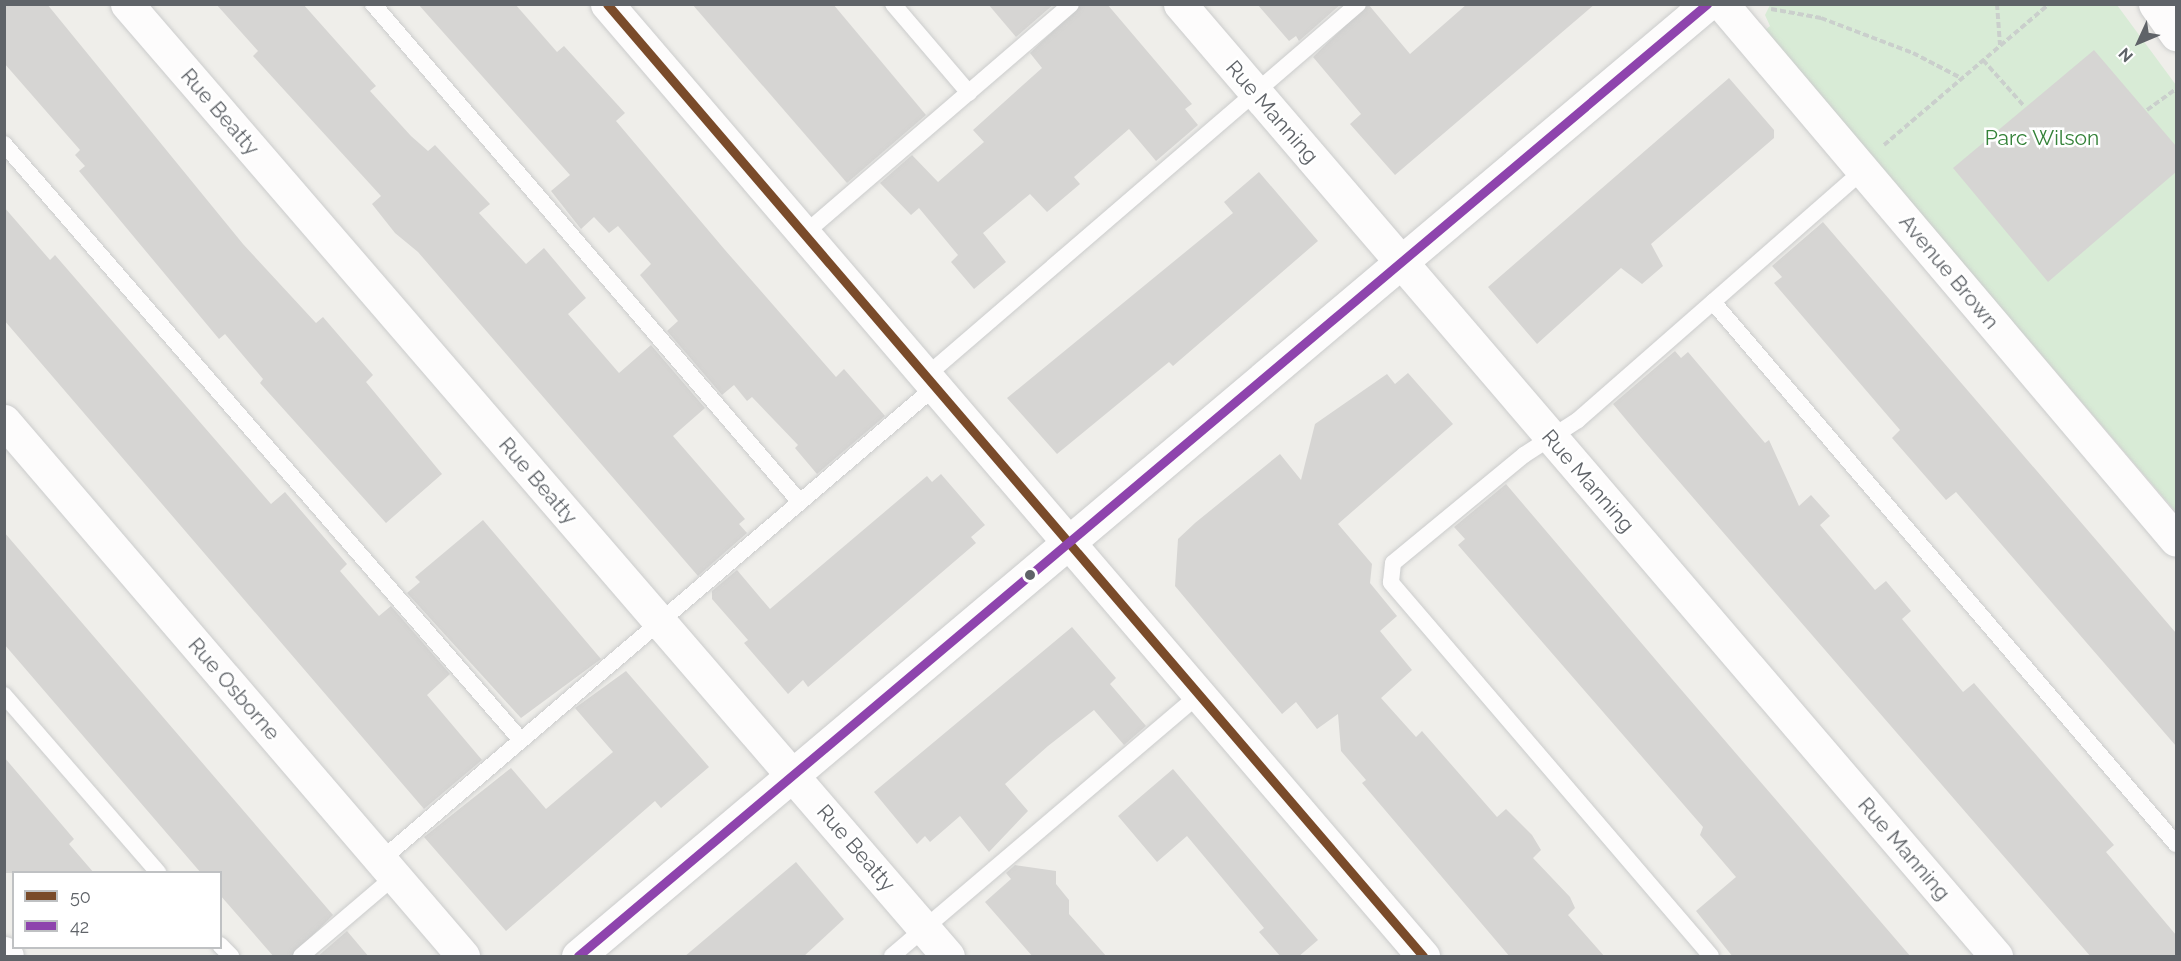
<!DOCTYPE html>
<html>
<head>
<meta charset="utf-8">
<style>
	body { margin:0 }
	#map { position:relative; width:2181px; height:961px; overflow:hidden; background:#efeeea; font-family:Raleway,sans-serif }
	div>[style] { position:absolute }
	.green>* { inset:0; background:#d8ebd6 }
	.building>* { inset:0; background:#d6d5d3 }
	.path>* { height:4px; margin-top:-2px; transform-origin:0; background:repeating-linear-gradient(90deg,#cacfcc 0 6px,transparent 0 9px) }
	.roads { filter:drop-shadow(0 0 2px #cbcccc) drop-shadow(0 0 2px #cbcccc) }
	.service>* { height:16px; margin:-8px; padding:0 8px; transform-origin:8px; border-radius:8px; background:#fdfcfc }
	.minor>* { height:33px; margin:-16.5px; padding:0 16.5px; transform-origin:16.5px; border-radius:16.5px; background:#fdfcfc }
	.tertiary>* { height:33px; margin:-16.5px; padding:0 16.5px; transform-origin:16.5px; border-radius:16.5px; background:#fdfcfc }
	.bus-1>* { height:9px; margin:-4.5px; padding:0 4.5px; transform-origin:4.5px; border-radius:4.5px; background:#7a4b2a }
	.bus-2>* { height:9px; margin:-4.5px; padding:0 4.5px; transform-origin:4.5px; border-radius:4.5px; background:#8e44ad }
	.dots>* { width:16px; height:16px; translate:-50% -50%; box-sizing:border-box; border:3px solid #fff; border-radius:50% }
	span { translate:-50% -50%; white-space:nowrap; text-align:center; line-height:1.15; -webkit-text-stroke:5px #fff; paint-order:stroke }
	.street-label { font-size:21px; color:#5f6368 }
	.park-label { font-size:21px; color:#348238 }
	.frame { position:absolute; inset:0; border:6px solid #5f6368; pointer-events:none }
	.legend { position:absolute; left:12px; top:871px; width:210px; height:78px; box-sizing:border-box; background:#fff; border:2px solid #bfc1c3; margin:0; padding:8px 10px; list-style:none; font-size:18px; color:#5f6368 }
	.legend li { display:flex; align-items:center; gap:12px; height:30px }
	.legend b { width:30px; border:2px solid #bfc1c3 }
	.north { position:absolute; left:2109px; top:12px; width:60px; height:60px; -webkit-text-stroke:4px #fff; paint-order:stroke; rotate:226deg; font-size:16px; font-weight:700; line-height:24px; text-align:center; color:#5f6368 }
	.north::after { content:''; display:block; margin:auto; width:21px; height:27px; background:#5f6368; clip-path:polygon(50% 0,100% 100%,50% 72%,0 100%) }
</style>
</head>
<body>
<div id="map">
	<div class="green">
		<i style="clip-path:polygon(1770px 5px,2117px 5px,2176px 85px,2176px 512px,1764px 31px,1770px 26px,1765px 15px)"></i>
	</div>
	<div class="building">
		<i style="clip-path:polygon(4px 4px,47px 4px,243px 244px,316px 323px,323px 317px,373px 375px,366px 382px,442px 474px,386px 523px,260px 383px,263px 379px,225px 334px,219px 339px,79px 171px,85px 166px,75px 155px,80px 150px,4px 63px)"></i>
		<i style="clip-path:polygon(216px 4px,303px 4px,376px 86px,370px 91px,411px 136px,428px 151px,435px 145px,490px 204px,479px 213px,526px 264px,544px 248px,586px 298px,568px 314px,619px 373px,651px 345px,705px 408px,673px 436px,745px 519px,739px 524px,747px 533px,698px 576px,418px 252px,395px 233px,372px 204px,381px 196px,253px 56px,258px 51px)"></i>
		<i style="clip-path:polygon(418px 4px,515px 4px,557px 52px,564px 46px,625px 113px,616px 121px,725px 250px,836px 377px,844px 369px,885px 416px,817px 474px,795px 448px,798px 445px,752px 397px,747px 401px,734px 385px,722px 395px,667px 331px,678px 321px,640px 275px,651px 264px,618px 226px,609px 233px,594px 217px,581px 229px,551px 191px,570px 175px)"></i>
		<i style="clip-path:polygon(692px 4px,833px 4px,926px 115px,847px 183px)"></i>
		<i style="clip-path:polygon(988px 4px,1054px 4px,1016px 37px)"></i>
		<i style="clip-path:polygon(1081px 4px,1107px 4px,1192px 104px,1185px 109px,1198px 125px,1156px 161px,1129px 129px,1074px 177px,1080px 184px,1047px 212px,1030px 194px,983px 233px,1006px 262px,974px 289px,951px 262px,958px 255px,919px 208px,911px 215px,880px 183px,912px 155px,938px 182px,984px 142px,973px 130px,1042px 68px,1030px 53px)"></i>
		<i style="clip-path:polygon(1257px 4px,1341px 4px,1299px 41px,1296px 36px,1289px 41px)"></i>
		<i style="clip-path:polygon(1368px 4px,1410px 54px,1467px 4px,1595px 4px,1395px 175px,1350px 124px,1361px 114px,1313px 57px)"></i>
		<i style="clip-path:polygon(2094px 50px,2176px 146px,2176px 172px,2048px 282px,1953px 168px)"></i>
		<i style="clip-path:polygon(1729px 78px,1774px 130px,1774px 138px,1651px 244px,1663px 266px,1642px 284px,1621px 268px,1537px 344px,1488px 287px)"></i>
		<i style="clip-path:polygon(1259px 172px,1318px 241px,1173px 366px,1169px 362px,1057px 454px,1007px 398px,1233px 213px,1224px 202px)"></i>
		<i style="clip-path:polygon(4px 207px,50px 260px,55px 255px,271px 504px,285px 492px,347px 564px,340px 571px,379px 616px,391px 606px,450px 674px,427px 695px,482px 760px,424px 809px,4px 320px)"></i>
		<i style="clip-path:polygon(1823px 222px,2176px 633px,2176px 746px,1956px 492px,1946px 500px,1892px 438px,1900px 430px,1774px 283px,1782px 277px,1772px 266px)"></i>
		<i style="clip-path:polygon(1675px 351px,1681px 358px,1688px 352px,1765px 443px,1769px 440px,1799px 506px,1811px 495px,1830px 516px,1820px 525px,1875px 590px,1886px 581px,1911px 611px,1902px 619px,1963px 692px,1974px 683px,2114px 845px,2106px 852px,2176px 935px,2176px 957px,2091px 957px,1644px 441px,1613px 404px)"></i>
		<i style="clip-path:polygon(1408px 373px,1453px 424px,1338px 524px,1372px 564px,1370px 583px,1397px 616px,1380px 631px,1412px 670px,1381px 698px,1416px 737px,1422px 731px,1497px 817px,1506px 809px,1532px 835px,1541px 850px,1533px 858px,1570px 897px,1575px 908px,1568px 915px,1605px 957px,1510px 957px,1362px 783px,1366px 780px,1341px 751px,1338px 714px,1317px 729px,1296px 702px,1282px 714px,1175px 586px,1178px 539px,1195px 523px,1280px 454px,1301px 480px,1315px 424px,1387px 374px,1395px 384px)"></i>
		<i style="clip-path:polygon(941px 474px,985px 525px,971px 537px,976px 543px,808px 687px,803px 680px,788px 694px,744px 643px,748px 640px,712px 599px,712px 591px,737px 570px,770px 609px,927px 476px,932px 482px)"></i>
		<i style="clip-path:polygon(1506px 484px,1672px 679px,1911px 957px,1733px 957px,1696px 911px,1736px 877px,1700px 835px,1703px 827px,1458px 545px,1465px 539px,1454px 527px)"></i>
		<i style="clip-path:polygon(483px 520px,601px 659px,521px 718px,407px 593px,420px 582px,415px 577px)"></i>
		<i style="clip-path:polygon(4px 532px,333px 915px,291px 957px,274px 957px,220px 895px,220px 873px,201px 873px,4px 644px)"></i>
		<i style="clip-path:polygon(1072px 627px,1116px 678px,1110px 684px,1146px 726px,1124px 745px,1094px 710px,1048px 746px,1005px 784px,1028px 811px,989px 852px,960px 816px,930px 842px,925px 836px,917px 844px,874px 792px)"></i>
		<i style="clip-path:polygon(626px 671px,709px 767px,661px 808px,655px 801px,506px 931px,424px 837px,511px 768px,546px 809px,613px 752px,575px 708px)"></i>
		<i style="clip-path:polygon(4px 757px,74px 839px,69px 844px,94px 873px,4px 873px)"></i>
		<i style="clip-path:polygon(1173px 769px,1318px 940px,1298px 957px,1281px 957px,1259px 932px,1264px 928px,1187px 836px,1157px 862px,1118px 816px)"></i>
		<i style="clip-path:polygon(796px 862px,844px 919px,803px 957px,684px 957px)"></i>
		<i style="clip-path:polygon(1015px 865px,1056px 871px,1056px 884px,1069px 900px,1069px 914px,1107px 957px,1033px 957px,985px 902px,1011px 879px,1006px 873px)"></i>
		<i style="clip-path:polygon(347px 931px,369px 957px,317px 957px)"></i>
	</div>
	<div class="path">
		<i style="left:1997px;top:4px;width:41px;rotate:85.8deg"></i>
		<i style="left:1771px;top:9px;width:51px;rotate:10.2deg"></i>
		<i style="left:1821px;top:18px;width:98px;rotate:20.8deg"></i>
		<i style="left:1913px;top:53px;width:56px;rotate:27.5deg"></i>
		<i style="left:1983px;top:60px;width:62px;rotate:48.3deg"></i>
		<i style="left:2147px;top:110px;width:36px;rotate:-36deg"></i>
		<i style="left:1884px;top:145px;width:217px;rotate:-40.5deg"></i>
	</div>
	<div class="roads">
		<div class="service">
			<i style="left:373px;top:4px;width:655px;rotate:49.4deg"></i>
			<i style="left:893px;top:4px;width:117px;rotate:49.5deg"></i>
			<i style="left:4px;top:144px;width:788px;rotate:49.07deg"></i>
			<i style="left:804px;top:234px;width:352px;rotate:-40.7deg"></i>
			<i style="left:1713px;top:302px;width:713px;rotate:49.49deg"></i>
			<i style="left:926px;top:376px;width:570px;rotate:-40.73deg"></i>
			<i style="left:4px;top:695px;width:235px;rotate:49deg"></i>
			<i style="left:381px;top:860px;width:730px;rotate:-40.5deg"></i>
			<i style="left:220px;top:945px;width:16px;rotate:45deg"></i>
			<i style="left:301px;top:956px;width:123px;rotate:-40.4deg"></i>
			<i style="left:892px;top:956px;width:403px;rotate:-40.4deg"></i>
			<i style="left:1711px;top:956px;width:492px;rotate:-130.6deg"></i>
			<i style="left:1391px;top:582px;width:19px;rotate:-84deg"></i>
			<i style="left:1393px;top:563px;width:170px;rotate:-39.5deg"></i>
			<i style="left:1524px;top:455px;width:64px;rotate:-32.9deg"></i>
			<i style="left:1578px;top:420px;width:378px;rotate:-41.2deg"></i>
		</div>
		<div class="minor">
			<i style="left:127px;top:4px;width:1257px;rotate:49.23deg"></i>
			<i style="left:607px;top:4px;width:1254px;rotate:49.4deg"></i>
			<i style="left:1180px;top:4px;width:1254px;rotate:49.4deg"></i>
			<i style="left:1722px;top:4px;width:702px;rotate:49.73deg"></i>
			<i style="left:2155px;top:4px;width:37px;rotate:55deg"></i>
			<i style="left:4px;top:421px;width:705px;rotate:49.37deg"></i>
			<i style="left:4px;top:953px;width:4px;rotate:45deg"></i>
		</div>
		<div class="tertiary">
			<i style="left:578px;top:956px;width:1477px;rotate:-40.14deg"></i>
		</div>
	</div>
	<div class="bus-1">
		<i style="left:607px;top:4px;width:1254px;rotate:49.4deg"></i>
	</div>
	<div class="bus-2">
		<i style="left:578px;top:956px;width:1477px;rotate:-40.14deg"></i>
	</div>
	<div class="dots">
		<i style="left:1030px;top:575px;background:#5f6368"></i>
	</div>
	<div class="street-label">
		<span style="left:220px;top:112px;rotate:49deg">Rue Beatty</span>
		<span style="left:1272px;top:112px;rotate:49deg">Rue Manning</span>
		<span style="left:1949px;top:272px;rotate:50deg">Avenue Brown</span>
		<span style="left:538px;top:481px;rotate:49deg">Rue Beatty</span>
		<span style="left:1588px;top:481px;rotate:49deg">Rue Manning</span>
		<span style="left:234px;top:689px;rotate:49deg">Rue Osborne</span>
		<span style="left:856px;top:848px;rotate:49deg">Rue Beatty</span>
		<span style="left:1904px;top:849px;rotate:49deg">Rue Manning</span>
	</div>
	<div class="park-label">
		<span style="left:2042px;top:138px">Parc Wilson</span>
	</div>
	<div class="frame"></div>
	<ul class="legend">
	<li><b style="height:8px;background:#7a4b2a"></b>50</li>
	<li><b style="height:8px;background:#8e44ad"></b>42</li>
	</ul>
	<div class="north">N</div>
</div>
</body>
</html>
